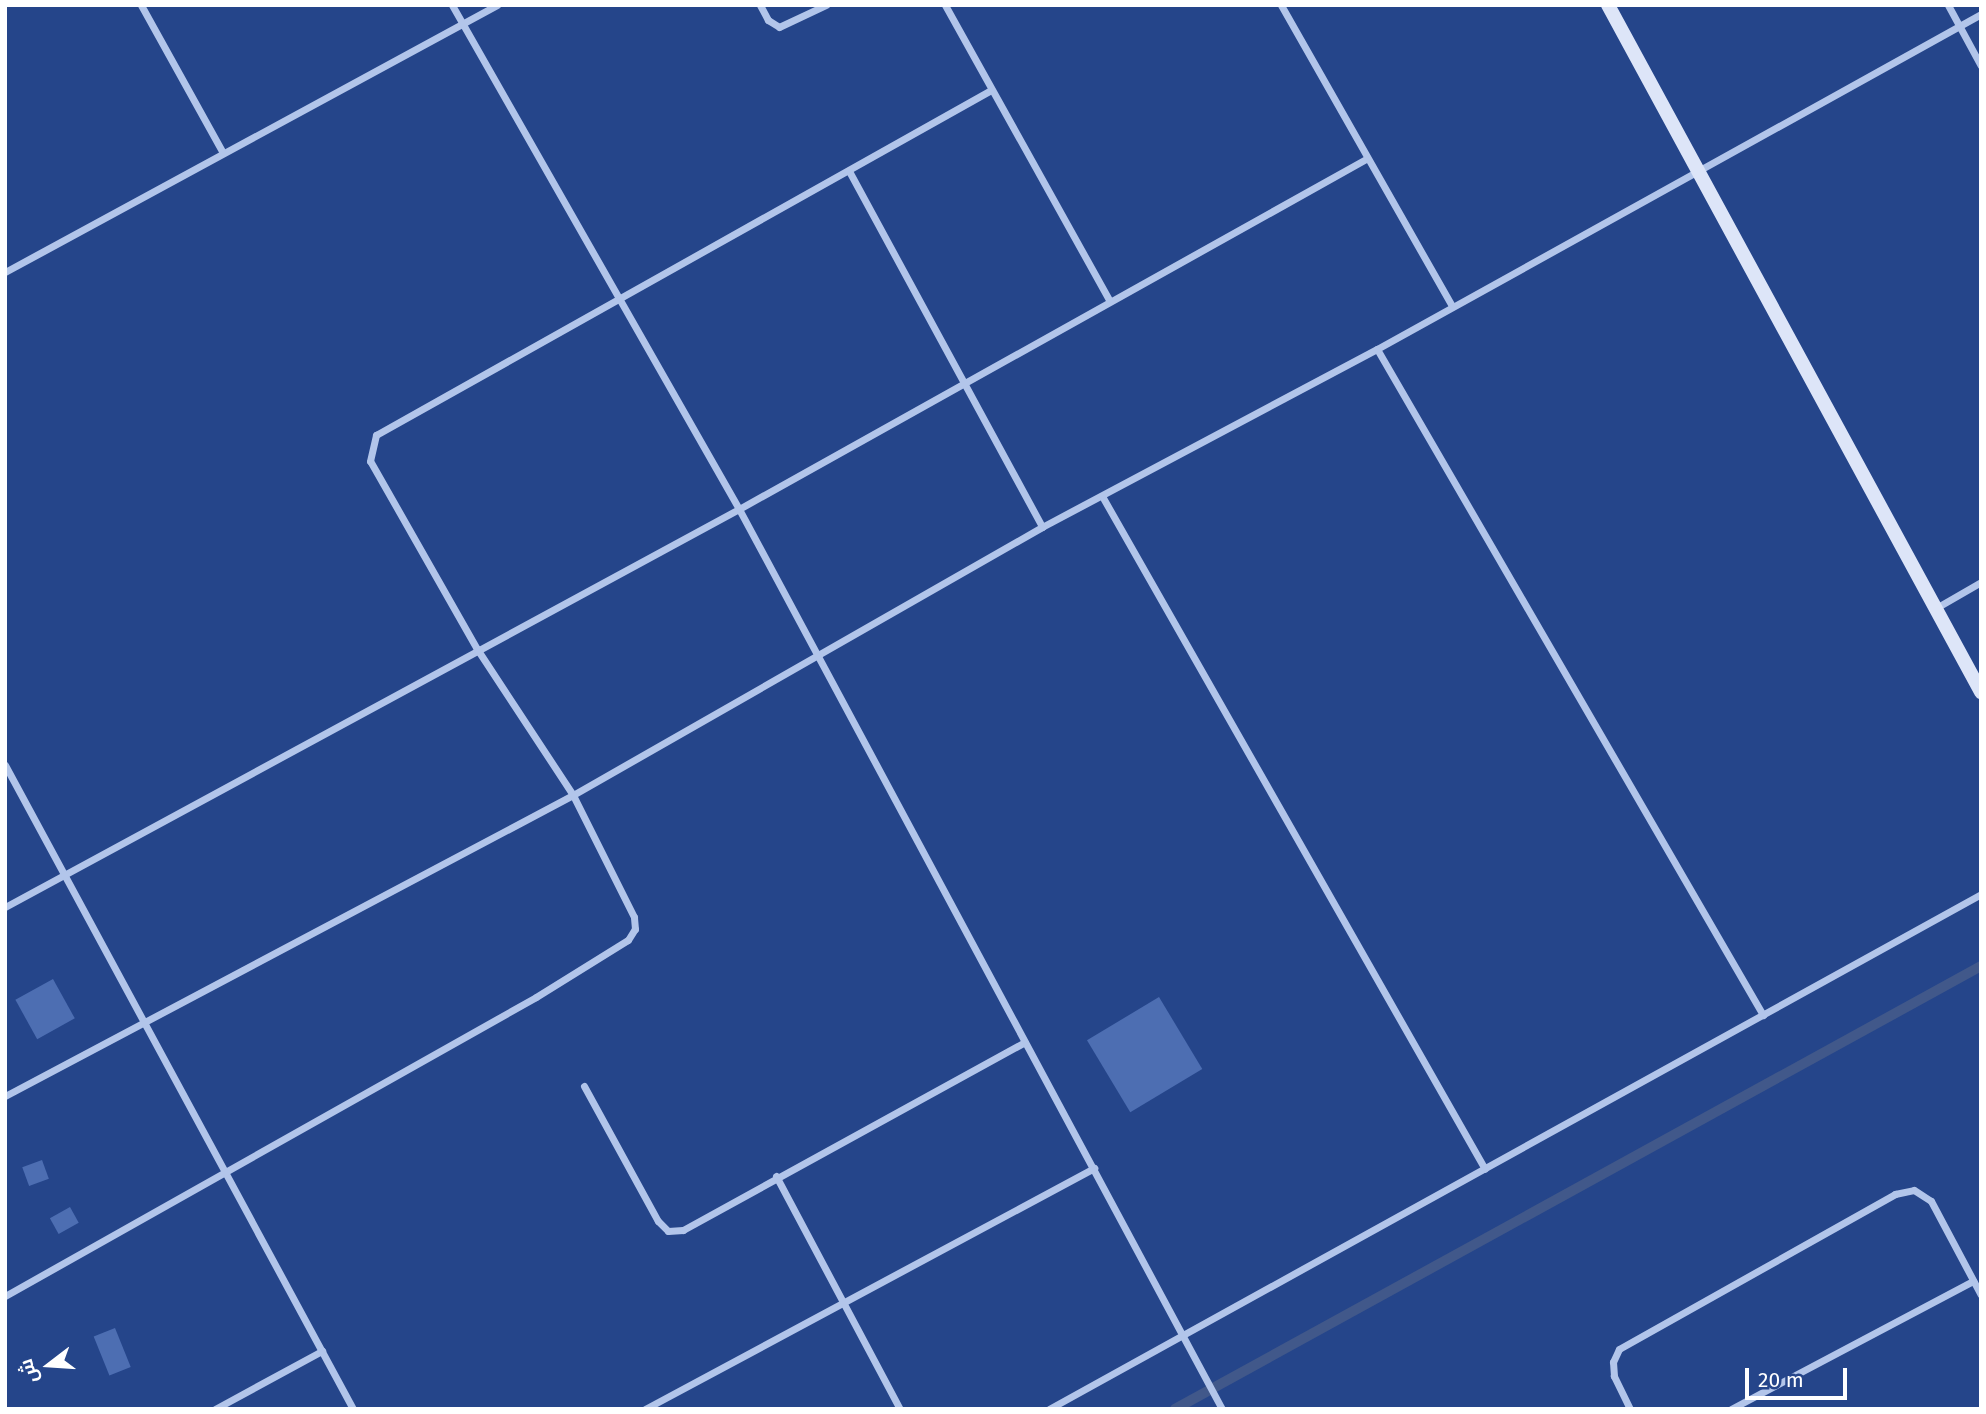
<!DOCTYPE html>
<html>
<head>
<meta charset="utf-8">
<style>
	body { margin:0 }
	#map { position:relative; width:1986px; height:1414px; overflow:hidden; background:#25458a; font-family:"Fira Sans",Cairo,sans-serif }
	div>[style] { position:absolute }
	.stream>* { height:10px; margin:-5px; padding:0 5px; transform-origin:5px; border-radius:5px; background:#41588a }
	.building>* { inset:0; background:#4d6eb2; transform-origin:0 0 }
	.street>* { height:7px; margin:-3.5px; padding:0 3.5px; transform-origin:3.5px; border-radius:3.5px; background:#b2c5ea }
	.secondary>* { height:14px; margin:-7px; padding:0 7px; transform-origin:7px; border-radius:7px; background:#dde5f8 }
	span { translate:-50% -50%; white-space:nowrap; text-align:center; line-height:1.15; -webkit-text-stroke:5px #25458a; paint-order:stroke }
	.frame { position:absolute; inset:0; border:7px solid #fff; pointer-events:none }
	.north { position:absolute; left:14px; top:1330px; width:70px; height:70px; -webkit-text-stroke:5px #25458a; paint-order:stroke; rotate:253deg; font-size:19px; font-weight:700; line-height:28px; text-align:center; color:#fff }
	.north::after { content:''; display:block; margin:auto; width:24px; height:32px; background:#fff; clip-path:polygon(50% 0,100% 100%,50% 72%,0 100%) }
	.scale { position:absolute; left:1745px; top:1368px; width:102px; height:32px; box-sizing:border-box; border:4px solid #fff; border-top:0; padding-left:9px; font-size:21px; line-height:24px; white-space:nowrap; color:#fff; -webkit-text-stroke:5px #25458a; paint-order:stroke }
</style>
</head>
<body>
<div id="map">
	<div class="stream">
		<i style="left:1175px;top:1409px;width:920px;rotate:-28.79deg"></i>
	</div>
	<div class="building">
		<i style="left:53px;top:979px;width:45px;height:43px;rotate:61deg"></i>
		<i style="left:1159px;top:997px;width:84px;height:84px;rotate:59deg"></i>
		<i style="left:42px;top:1160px;width:20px;height:21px;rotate:70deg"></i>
		<i style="left:70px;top:1207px;width:18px;height:23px;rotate:61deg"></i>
		<i style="left:115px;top:1328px;width:42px;height:23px;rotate:68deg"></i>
	</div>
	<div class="street">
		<i style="left:141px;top:5px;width:169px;rotate:61deg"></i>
		<i style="left:452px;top:5px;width:580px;rotate:60.34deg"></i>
		<i style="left:739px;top:509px;width:1021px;rotate:61.78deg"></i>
		<i style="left:760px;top:5px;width:17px;rotate:62deg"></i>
		<i style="left:768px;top:20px;width:13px;rotate:32deg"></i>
		<i style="left:779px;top:27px;width:52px;rotate:-25.1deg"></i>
		<i style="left:945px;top:5px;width:339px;rotate:60.9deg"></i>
		<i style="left:1281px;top:5px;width:346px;rotate:60.4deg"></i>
		<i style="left:1948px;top:5px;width:69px;rotate:61.6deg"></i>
		<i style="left:849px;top:171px;width:405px;rotate:61.5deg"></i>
		<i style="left:5px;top:272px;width:560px;rotate:-28.49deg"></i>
		<i style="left:1377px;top:349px;width:770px;rotate:59.9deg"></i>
		<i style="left:1102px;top:496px;width:774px;rotate:60.36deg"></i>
		<i style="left:1936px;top:608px;width:52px;rotate:-30deg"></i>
		<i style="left:5px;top:765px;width:732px;rotate:61.61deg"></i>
		<i style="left:5px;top:907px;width:835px;rotate:-28.47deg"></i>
		<i style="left:739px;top:509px;width:718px;rotate:-29.17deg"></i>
		<i style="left:584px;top:1086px;width:154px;rotate:61.3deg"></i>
		<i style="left:658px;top:1221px;width:14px;rotate:45deg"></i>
		<i style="left:668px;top:1231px;width:15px;rotate:-4deg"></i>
		<i style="left:683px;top:1230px;width:390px;rotate:-28.8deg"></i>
		<i style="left:5px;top:1096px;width:643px;rotate:-27.92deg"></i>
		<i style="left:573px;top:795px;width:540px;rotate:-29.74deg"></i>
		<i style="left:1042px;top:527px;width:379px;rotate:-28deg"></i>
		<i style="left:1377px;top:349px;width:691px;rotate:-29.01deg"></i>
		<i style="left:776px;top:1176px;width:264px;rotate:62deg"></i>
		<i style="left:5px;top:1296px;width:609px;rotate:-29.38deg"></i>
		<i style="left:536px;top:997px;width:108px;rotate:-31.8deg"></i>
		<i style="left:628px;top:940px;width:13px;rotate:-58deg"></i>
		<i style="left:635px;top:929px;width:12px;rotate:-95deg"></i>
		<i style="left:634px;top:917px;width:136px;rotate:-116.6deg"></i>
		<i style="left:573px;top:795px;width:175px;rotate:-123.3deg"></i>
		<i style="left:477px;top:649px;width:216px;rotate:-119.6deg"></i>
		<i style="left:370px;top:461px;width:27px;rotate:-77deg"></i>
		<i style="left:376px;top:435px;width:705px;rotate:-29.29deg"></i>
		<i style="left:215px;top:1409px;width:122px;rotate:-28.5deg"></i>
		<i style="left:645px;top:1409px;width:510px;rotate:-28.22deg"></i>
		<i style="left:1049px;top:1409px;width:1065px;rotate:-28.92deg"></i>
		<i style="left:1630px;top:1409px;width:37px;rotate:-116deg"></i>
		<i style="left:1614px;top:1376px;width:14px;rotate:-94deg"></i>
		<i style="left:1613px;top:1362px;width:14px;rotate:-65deg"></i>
		<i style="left:1619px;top:1349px;width:317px;rotate:-29.3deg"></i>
		<i style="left:1895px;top:1194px;width:19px;rotate:-12deg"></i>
		<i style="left:1914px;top:1190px;width:20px;rotate:33deg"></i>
		<i style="left:1931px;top:1201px;width:106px;rotate:62deg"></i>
		<i style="left:1731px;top:1409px;width:274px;rotate:-27.9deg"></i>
	</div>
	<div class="secondary">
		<i style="left:1608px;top:5px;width:782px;rotate:61.5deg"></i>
	</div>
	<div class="frame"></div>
	<div class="north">ش</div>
	<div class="scale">20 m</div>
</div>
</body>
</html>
